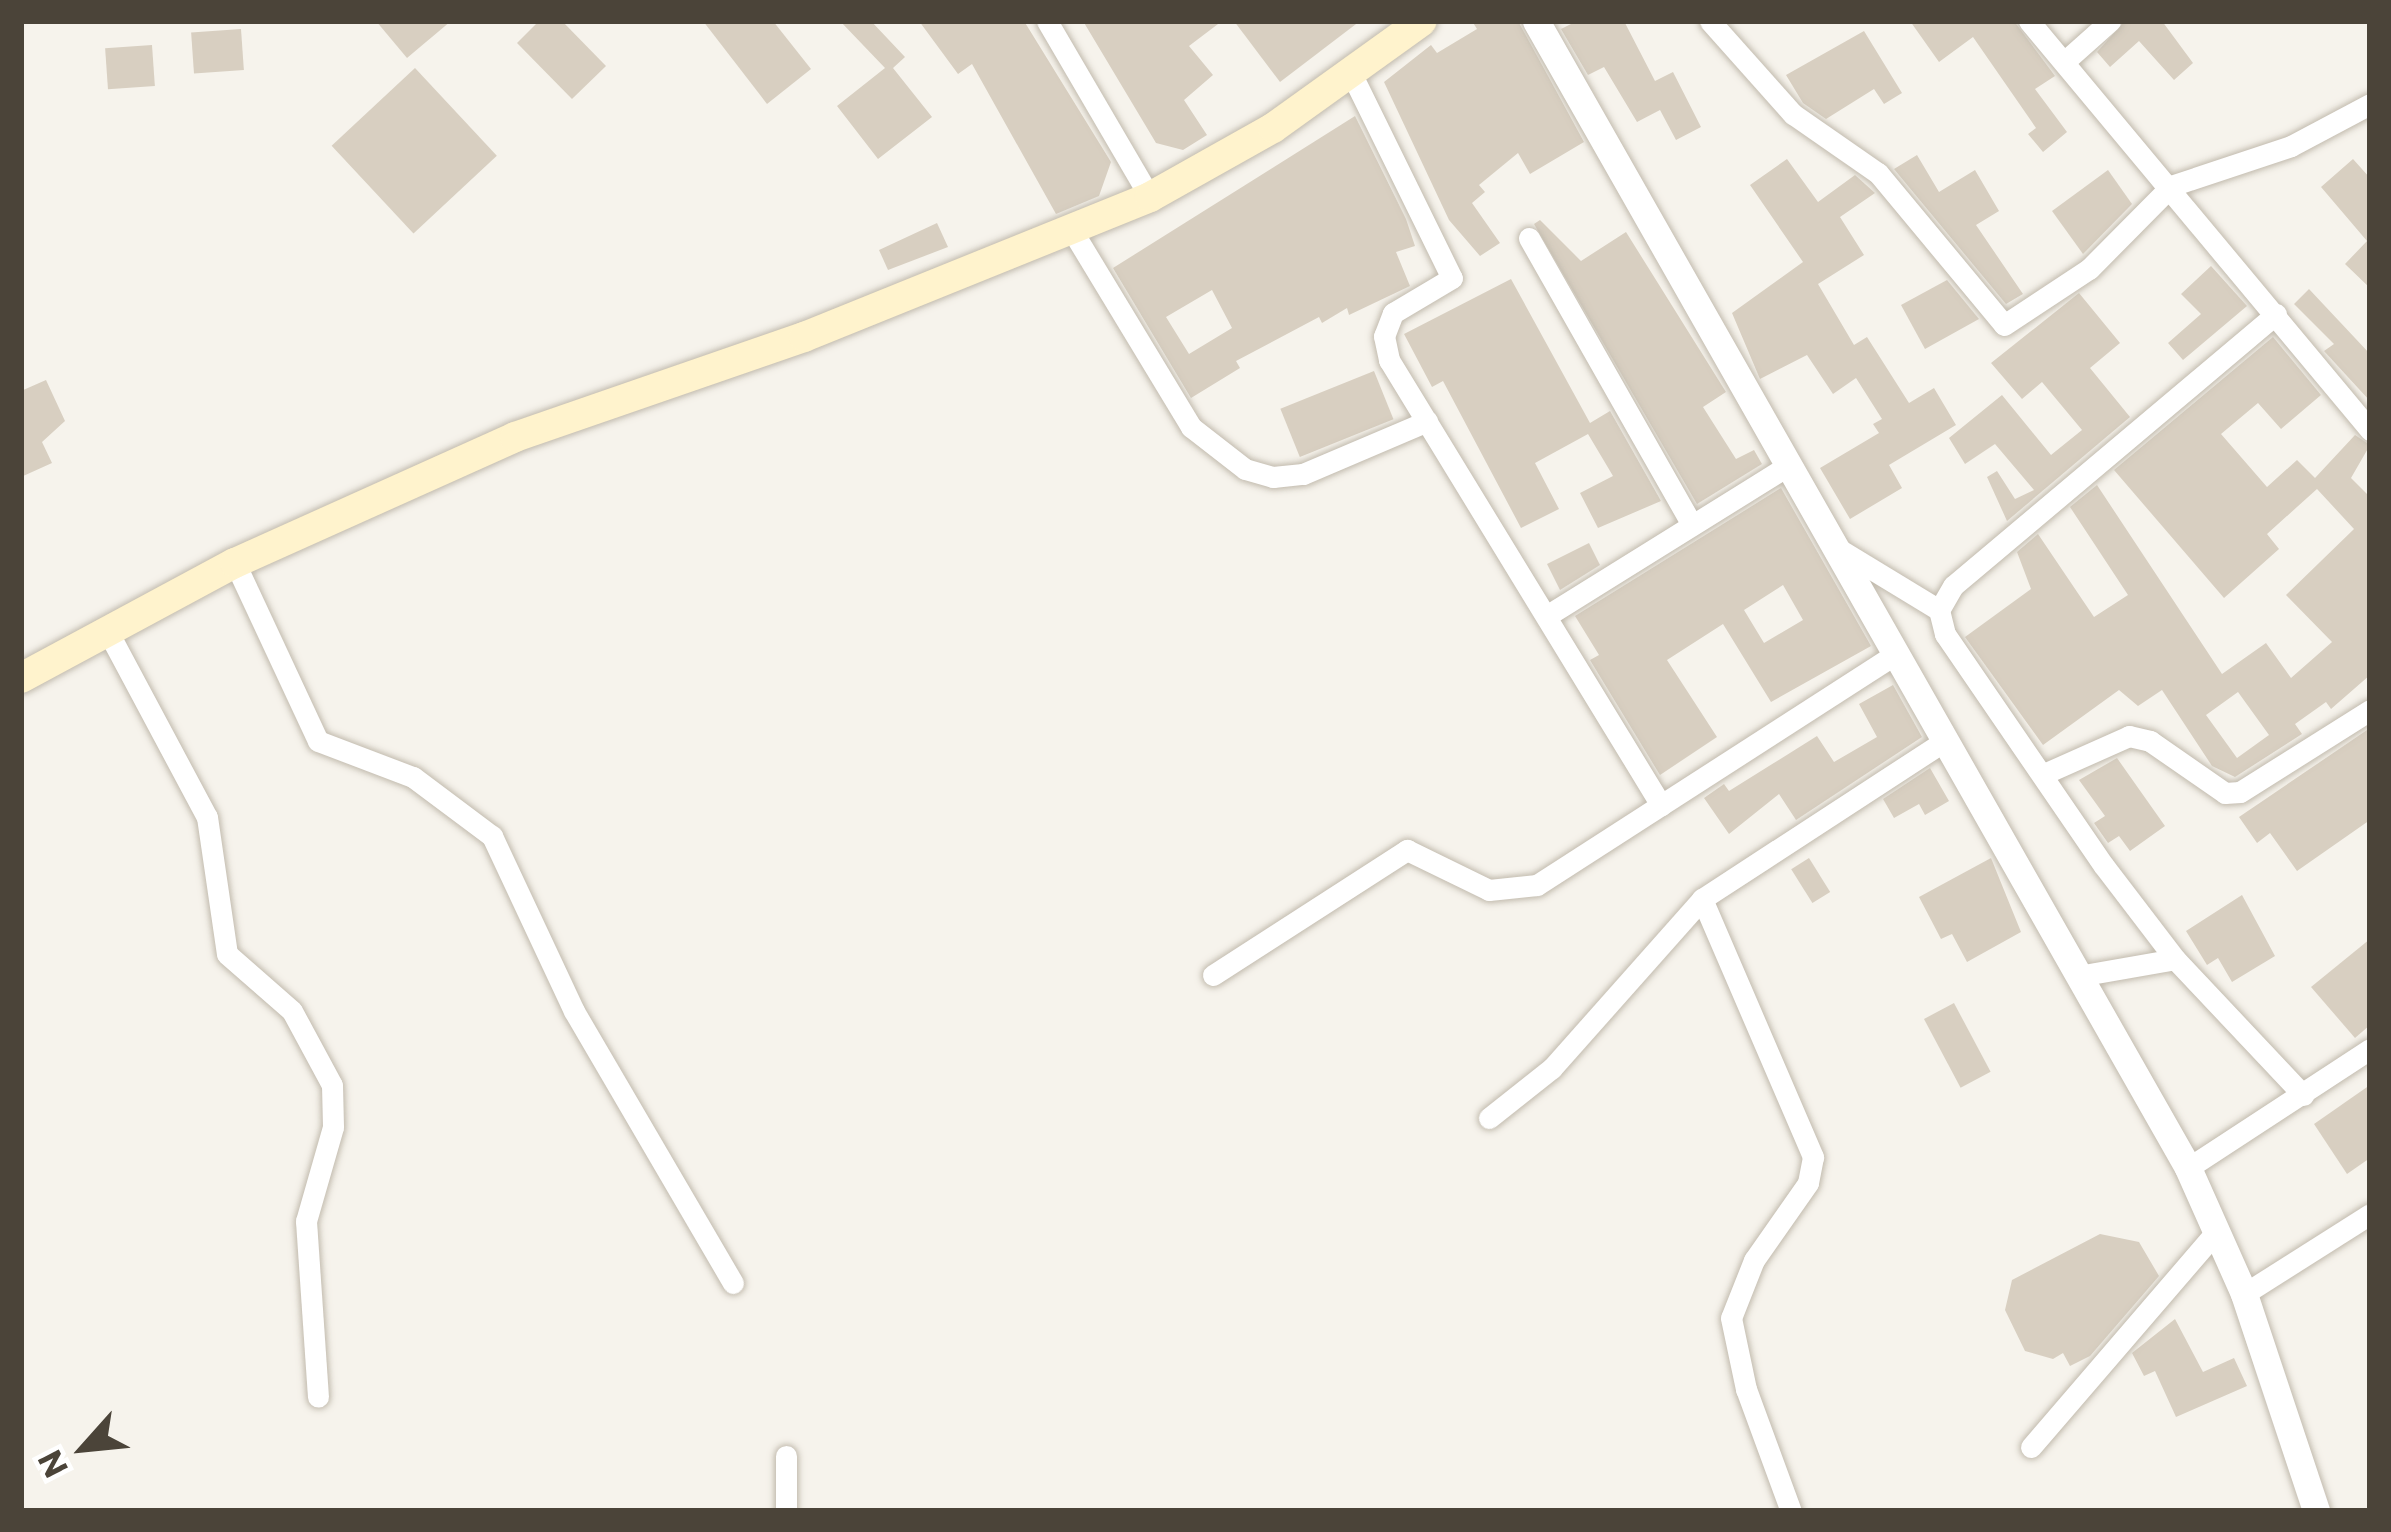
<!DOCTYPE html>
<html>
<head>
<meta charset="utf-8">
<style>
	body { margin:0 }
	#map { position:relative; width:2391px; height:1532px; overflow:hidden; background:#f6f3ec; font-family:Commissioner,sans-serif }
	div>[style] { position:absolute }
	.building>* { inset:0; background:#d8cfc1; transform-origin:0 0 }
	.roads { filter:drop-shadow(0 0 3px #c2bbae) drop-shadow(0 0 3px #c2bbae) }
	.minor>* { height:21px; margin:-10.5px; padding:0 10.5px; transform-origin:10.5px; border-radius:10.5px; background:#fff }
	.tertiary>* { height:27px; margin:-13.5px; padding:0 13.5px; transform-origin:13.5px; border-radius:13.5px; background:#fff }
	.secondary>* { height:30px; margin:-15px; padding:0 15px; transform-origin:15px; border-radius:15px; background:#fff3cd }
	span { translate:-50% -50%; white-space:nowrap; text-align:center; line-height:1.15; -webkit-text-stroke:10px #fff; paint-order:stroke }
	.frame { position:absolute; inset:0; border:24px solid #4b4439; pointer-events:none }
	.north { position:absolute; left:24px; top:1388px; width:120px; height:120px; -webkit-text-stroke:9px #fff; paint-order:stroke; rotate:243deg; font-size:33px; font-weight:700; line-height:48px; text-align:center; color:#4b4439 }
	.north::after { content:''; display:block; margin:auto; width:42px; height:54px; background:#4b4439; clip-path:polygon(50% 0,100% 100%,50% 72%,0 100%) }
</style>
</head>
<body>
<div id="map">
	<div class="building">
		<i style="clip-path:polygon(376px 21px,451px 21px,407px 58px)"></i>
		<i style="clip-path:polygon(539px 21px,562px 21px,606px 66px,572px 99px,517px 43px)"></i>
		<i style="clip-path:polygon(703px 21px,773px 21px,811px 69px,767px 104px)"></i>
		<i style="clip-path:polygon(840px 21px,871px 21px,905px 57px,893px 68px,932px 117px,878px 159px,837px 106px,885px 68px)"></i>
		<i style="clip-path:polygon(919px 21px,1024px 21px,1111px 162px,1099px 196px,1056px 214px,972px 64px,958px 74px)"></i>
		<i style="clip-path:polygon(1083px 21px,1222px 21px,1189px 46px,1213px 75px,1184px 100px,1207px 135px,1183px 150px,1156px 143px)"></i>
		<i style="clip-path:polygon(1234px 21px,1360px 21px,1280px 82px)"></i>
		<i style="clip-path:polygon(1472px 21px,1518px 21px,1584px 142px,1530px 174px,1518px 153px,1479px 185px,1485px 192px,1472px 203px,1500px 243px,1480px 256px,1449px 220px,1384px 82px,1431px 45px,1437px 53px,1477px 29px)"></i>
		<i style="clip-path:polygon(1577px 21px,1624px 21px,1655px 81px,1673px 72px,1701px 127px,1676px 140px,1660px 110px,1637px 122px,1604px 67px,1588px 75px,1561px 29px)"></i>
		<i style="clip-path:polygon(1910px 21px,2014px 21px,2055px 76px,2035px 89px,2067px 132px,2043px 152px,2028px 134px,2036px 128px,1973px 37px,1939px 62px)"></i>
		<i style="clip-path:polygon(2125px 21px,2162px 21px,2193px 63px,2174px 80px,2139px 41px,2110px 67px,2097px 52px)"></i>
		<i style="left:241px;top:29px;width:41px;height:50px;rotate:86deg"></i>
		<i style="clip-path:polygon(1864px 31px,1902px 93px,1884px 104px,1874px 89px,1826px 119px,1803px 103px,1786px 75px)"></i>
		<i style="left:152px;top:45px;width:41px;height:47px;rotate:86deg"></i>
		<i style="left:415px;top:68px;width:120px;height:114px;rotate:47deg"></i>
		<i style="clip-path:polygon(evenodd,1355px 116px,1406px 219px,1415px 246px,1396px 252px,1410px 286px,1349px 315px,1347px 308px,1322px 323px,1319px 317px,1236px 361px,1240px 368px,1191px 398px,1113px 268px,1355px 116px,1212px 290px,1232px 328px,1189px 354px,1166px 317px,1212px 290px)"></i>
		<i style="clip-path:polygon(1917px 155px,1939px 192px,1975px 170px,1999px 211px,1976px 225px,2023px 294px,2006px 304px,1894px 169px)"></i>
		<i style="clip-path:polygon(1787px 159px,1818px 202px,1855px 175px,1875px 193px,1840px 217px,1864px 255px,1818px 284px,1854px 345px,1867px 337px,1909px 403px,1934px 388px,1956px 425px,1889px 465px,1902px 488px,1850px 519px,1820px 468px,1879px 433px,1873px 424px,1882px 419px,1856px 378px,1833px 394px,1807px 355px,1760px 379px,1732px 313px,1803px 262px,1750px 185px)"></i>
		<i style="clip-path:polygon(2353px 159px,2370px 178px,2370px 288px,2345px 264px,2367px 241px,2321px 187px)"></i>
		<i style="clip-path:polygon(2108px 170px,2132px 204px,2083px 254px,2052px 211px)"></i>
		<i style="clip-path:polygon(1540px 220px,1581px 261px,1626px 232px,1726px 392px,1703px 407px,1736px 459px,1754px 450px,1762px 464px,1697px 504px,1534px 224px)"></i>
		<i style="clip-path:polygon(937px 223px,948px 247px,888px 270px,879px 250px)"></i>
		<i style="clip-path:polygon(2211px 266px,2247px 306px,2183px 360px,2168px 343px,2201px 314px,2181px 294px)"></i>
		<i style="clip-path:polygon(1511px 279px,1590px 423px,1610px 411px,1661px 501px,1598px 528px,1580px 493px,1613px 476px,1588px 434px,1535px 463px,1559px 509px,1521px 528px,1443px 381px,1432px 387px,1404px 334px)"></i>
		<i style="clip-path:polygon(1947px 280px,1979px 319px,1925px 349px,1901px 305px)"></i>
		<i style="clip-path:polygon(2309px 289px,2370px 354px,2370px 401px,2324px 351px,2334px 344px,2294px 304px)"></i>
		<i style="clip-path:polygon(2079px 293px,2120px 343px,2090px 368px,2130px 417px,2007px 521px,1987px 477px,1997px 471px,2015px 499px,2034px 490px,1995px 444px,1965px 464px,1949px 438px,2002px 395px,2051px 455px,2082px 430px,2042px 382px,2022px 399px,1991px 363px)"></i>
		<i style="clip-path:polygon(evenodd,2273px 337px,2321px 395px,2281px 429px,2258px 403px,2221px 434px,2267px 487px,2297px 460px,2315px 478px,2355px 435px,2370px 445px,2351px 478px,2370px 497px,2370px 675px,2331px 709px,2326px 702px,2295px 724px,2302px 734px,2235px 777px,2212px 766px,2162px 690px,2138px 706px,2119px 690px,2043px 745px,1965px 637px,2031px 589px,2017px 552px,2038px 534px,2094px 617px,2128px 595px,2070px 507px,2097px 485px,2222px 674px,2266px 643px,2291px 678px,2332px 642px,2286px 595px,2354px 529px,2317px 489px,2267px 534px,2279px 549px,2224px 598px,2114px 470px,2273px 337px,2238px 692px,2269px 735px,2237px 758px,2206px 715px,2238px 692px)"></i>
		<i style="left:1374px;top:371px;width:52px;height:101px;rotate:68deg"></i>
		<i style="clip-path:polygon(46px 380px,65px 421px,42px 442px,52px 463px,21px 477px,21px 391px)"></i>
		<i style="clip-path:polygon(evenodd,1781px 488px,1871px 646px,1771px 702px,1723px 624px,1667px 660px,1717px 737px,1660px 775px,1590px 660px,1599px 655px,1575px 616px,1781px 488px,1783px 585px,1803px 620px,1764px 643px,1744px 610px,1783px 585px)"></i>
		<i style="clip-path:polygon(1589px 543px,1600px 565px,1560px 590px,1547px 564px)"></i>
		<i style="clip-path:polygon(1893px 685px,1922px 737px,1796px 820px,1779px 794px,1729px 834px,1704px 798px,1724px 784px,1729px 791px,1817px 736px,1834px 762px,1877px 737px,1859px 704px)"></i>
		<i style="clip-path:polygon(2370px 728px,2370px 820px,2297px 871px,2270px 833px,2257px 843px,2239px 817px)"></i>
		<i style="clip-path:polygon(2117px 758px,2165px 826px,2130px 851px,2119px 836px,2108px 843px,2094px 823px,2105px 816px,2079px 780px)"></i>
		<i style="clip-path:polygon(1930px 768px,1949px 801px,1925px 815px,1919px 804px,1894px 818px,1883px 799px)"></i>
		<i style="left:1809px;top:858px;width:40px;height:21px;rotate:58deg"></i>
		<i style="clip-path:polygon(1991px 858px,2021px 932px,1967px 962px,1952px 934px,1941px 939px,1919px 897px)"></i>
		<i style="clip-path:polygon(2242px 895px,2275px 956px,2232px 982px,2218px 958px,2207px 965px,2186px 931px)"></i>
		<i style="clip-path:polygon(2370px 939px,2370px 1025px,2355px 1038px,2311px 987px)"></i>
		<i style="left:1954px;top:1003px;width:78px;height:34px;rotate:62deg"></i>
		<i style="clip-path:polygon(2370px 1085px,2370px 1158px,2347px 1174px,2314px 1124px)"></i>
		<i style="clip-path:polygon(2100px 1234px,2139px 1242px,2159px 1276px,2090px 1356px,2070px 1366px,2063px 1353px,2053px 1359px,2025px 1351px,2005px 1310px,2012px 1280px)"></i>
		<i style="clip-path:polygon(2175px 1319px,2203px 1372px,2234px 1358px,2247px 1386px,2176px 1417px,2155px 1371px,2144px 1376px,2132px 1353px)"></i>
	</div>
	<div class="roads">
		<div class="minor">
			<i style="left:1047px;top:21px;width:204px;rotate:59.7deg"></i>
			<i style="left:1710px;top:21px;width:125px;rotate:48.3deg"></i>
			<i style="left:1793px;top:114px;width:103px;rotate:34.8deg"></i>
			<i style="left:1878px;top:173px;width:197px;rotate:50.3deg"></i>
			<i style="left:2004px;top:325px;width:102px;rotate:-33.4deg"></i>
			<i style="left:2089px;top:269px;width:117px;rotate:-45.3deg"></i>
			<i style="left:2171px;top:186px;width:126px;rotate:-18.4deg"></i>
			<i style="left:2291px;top:146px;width:89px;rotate:-28deg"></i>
			<i style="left:2029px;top:21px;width:533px;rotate:50.18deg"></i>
			<i style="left:2064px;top:62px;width:62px;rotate:-41.7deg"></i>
			<i style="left:1352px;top:75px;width:226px;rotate:63.8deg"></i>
			<i style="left:1452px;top:278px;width:69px;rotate:149.3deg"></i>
			<i style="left:1393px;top:313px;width:25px;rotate:111deg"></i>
			<i style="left:1384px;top:336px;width:25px;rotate:78deg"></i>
			<i style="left:1389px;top:360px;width:522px;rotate:58.57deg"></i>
			<i style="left:1073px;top:232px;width:228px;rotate:58.8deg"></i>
			<i style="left:1191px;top:427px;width:68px;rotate:37.9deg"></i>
			<i style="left:1245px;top:469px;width:29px;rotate:16deg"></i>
			<i style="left:1273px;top:477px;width:30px;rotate:-6deg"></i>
			<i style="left:1303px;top:474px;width:135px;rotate:-23.1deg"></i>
			<i style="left:1529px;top:238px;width:330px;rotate:60.4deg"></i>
			<i style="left:2276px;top:314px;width:422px;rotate:139.9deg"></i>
			<i style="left:1953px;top:586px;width:28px;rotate:120deg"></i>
			<i style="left:1939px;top:610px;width:25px;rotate:76deg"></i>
			<i style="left:1945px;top:634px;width:281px;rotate:55.6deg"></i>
			<i style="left:2104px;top:866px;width:117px;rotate:52.6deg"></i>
			<i style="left:2175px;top:959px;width:187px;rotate:46.7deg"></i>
			<i style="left:1837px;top:548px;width:119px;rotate:31.3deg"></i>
			<i style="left:235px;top:563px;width:196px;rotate:65deg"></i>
			<i style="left:318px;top:741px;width:102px;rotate:20.8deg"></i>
			<i style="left:413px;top:777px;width:99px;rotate:36.8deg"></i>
			<i style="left:492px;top:836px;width:193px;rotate:64.9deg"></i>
			<i style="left:574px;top:1011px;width:315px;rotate:59.7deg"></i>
			<i style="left:1548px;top:615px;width:282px;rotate:-31.9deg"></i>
			<i style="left:107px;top:630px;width:212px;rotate:61.9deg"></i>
			<i style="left:207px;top:817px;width:138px;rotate:81.7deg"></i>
			<i style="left:227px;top:954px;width:86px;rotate:41.2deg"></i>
			<i style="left:292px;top:1011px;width:84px;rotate:61.6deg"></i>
			<i style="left:332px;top:1085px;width:42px;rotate:88.6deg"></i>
			<i style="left:333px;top:1127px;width:98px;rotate:106deg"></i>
			<i style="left:306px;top:1221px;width:176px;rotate:86.1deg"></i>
			<i style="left:2046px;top:773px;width:91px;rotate:-24deg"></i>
			<i style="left:2129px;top:736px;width:22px;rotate:13deg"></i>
			<i style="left:2150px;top:741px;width:91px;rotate:34.7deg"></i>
			<i style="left:2225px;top:793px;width:15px;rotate:-4deg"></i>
			<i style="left:2240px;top:792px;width:154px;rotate:-32.2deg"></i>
			<i style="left:1702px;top:899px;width:281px;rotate:66.7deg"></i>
			<i style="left:1813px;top:1157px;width:26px;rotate:101deg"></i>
			<i style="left:1808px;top:1183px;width:94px;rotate:125deg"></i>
			<i style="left:1754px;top:1260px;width:62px;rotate:111.6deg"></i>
			<i style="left:1731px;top:1318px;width:73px;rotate:78.1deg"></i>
			<i style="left:1746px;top:1389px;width:130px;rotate:69.8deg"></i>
			<i style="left:1213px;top:975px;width:231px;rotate:-32.8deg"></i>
			<i style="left:1407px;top:850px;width:91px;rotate:26deg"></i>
			<i style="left:1489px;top:890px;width:48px;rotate:-5.9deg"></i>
			<i style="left:1537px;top:885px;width:425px;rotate:-32.8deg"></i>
			<i style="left:2078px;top:976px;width:98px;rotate:-9.9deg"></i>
			<i style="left:1489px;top:1118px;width:80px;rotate:-38.4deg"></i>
			<i style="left:1552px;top:1068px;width:226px;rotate:-48.4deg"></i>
			<i style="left:1702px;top:899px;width:289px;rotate:-33.1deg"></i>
			<i style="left:2188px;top:1168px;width:217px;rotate:-33.2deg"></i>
			<i style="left:2244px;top:1294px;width:149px;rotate:-32.4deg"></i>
			<i style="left:2031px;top:1447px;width:285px;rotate:-49.3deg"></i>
			<i style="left:786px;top:1511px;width:55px;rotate:-90deg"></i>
		</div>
		<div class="tertiary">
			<i style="left:1536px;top:21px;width:1319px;rotate:60.38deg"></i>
			<i style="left:2188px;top:1168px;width:138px;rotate:66deg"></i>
			<i style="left:2244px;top:1294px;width:229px;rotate:71.6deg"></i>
		</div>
		<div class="secondary">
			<i style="left:21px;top:678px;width:243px;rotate:-28.3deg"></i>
			<i style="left:235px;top:563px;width:307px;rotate:-24.2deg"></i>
			<i style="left:515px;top:437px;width:306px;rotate:-19.1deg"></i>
			<i style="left:804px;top:337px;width:373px;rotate:-22deg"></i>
			<i style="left:1150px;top:197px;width:141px;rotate:-29.3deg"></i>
			<i style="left:1273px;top:128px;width:183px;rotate:-35.7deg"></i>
		</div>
	</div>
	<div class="frame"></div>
	<div class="north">N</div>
</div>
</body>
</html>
